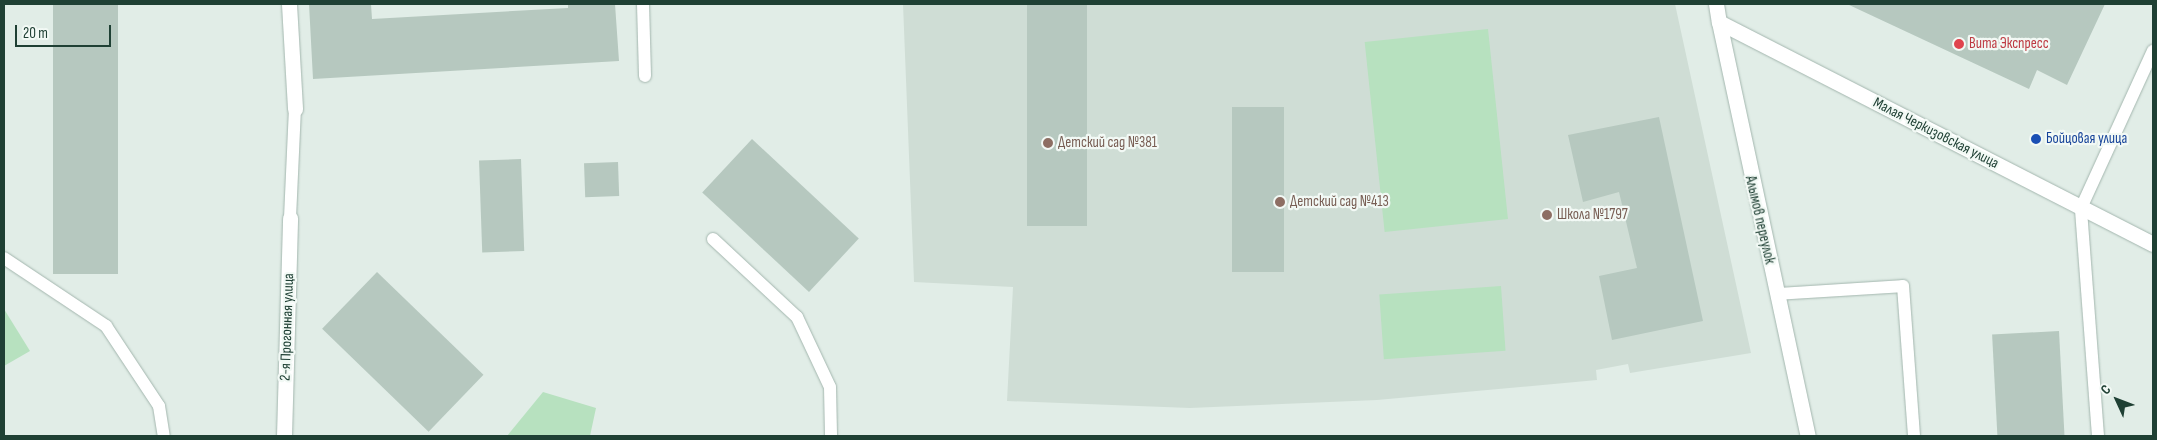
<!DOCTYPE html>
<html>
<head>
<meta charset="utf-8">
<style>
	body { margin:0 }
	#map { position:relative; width:2157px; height:440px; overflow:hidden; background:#e1ede7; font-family:"Sofia Sans Condensed",sans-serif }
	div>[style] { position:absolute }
	.built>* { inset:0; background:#cfddd5 }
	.green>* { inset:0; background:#b7e1bf; transform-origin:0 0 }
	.building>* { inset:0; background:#b6c8bf; transform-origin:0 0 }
	.roads { filter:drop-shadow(0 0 1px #a3b6ae) drop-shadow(0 0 1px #a3b6ae) }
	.service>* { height:12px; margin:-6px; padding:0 6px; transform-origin:6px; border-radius:6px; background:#fff }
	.minor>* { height:15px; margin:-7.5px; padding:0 7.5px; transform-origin:7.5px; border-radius:7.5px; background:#fff }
	.tertiary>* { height:15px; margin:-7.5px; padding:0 7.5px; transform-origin:7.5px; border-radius:7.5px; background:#fff }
	.dots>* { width:14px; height:14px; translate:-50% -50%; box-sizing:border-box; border:2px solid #f2f9f5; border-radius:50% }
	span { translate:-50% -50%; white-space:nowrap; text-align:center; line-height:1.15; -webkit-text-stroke:4.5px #f2f9f5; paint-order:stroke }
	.health-label { font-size:15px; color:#be3a42 }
	.left { translate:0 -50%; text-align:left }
	.street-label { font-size:15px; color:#1f4034 }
	.transit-label { font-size:15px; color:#164399 }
	.education-label { font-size:15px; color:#785e54 }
	.frame { position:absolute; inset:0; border:5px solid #1f4034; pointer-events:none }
	.north { position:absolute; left:2092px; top:375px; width:50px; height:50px; -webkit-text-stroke:4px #f2f9f5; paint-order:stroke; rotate:313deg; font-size:14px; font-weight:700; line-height:20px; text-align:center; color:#1f4034 }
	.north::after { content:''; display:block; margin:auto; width:18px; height:22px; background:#1f4034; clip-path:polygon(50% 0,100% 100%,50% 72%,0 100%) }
	.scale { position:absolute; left:15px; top:25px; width:96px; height:22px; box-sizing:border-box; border:2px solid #1f4034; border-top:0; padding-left:6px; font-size:15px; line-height:18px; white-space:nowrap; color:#1f4034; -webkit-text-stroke:4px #f2f9f5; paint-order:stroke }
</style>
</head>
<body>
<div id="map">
	<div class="built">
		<i style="clip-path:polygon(903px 4px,1675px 4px,1751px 353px,1630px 373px,1628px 364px,1596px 370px,1597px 380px,1377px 400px,1190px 408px,1007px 401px,1013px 287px,914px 282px)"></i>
	</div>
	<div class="green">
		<i style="left:1488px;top:29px;width:191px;height:124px;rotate:84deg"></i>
		<i style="left:1501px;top:286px;width:65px;height:122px;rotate:86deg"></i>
		<i style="clip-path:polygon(4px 309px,30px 351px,4px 366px)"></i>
		<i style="clip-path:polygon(543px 392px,596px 408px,590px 436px,507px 436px)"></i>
	</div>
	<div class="building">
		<i style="left:53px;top:4px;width:65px;height:270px"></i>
		<i style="clip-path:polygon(309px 4px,371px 4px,372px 19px,568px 8px,568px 4px,615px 4px,619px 61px,313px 79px)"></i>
		<i style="left:1027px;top:4px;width:60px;height:222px"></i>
		<i style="clip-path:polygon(1847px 4px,2105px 4px,2067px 85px,2037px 70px,2029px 89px)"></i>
		<i style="left:1232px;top:107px;width:52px;height:165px"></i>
		<i style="clip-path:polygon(1659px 117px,1703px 321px,1612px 340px,1599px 276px,1637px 268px,1619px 192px,1583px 202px,1568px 135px)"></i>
		<i style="left:752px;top:139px;width:146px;height:73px;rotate:43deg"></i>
		<i style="left:521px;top:159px;width:92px;height:42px;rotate:88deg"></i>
		<i style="left:618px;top:162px;width:34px;height:34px;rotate:88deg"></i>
		<i style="left:377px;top:272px;width:148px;height:79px;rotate:44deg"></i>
		<i style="left:2059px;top:331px;width:105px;height:67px;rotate:87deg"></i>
	</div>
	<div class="roads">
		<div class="service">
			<i style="left:643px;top:4px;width:72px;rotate:88.4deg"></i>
			<i style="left:290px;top:218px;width:109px;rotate:-87.4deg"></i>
			<i style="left:713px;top:239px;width:115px;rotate:42.9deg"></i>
			<i style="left:797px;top:317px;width:77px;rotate:64.8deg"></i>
			<i style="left:830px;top:387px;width:49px;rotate:88.8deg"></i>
			<i style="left:4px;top:258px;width:123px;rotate:33.7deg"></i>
			<i style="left:106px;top:326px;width:96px;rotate:56.5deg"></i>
			<i style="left:159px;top:406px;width:30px;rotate:81deg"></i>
			<i style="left:1777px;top:294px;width:126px;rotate:-3.6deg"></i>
			<i style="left:1903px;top:286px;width:150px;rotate:85.8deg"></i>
			<i style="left:2098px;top:436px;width:229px;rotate:-94.3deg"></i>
			<i style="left:2081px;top:208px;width:173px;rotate:-65.4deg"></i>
		</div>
		<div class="minor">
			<i style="left:289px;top:4px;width:105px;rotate:86.7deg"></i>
			<i style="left:1719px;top:22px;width:423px;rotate:77.9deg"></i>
			<i style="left:284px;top:436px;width:218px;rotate:-88.4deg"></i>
		</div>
		<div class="tertiary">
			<i style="left:1716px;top:4px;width:18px;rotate:81deg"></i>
			<i style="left:1719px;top:22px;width:487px;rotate:27.1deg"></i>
		</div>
	</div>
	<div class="dots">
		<i style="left:1959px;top:44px;background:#e0444e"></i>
		<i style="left:2036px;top:139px;background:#1a4fb4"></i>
		<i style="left:1048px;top:143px;background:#8d6e63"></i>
		<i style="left:1280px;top:202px;background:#8d6e63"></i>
		<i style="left:1547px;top:215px;background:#8d6e63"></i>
	</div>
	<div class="health-label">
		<span class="left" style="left:1969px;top:44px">Вита Экспресс</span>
	</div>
	<div class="street-label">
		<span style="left:1936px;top:133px;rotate:27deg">Малая Черкизовская улица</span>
		<span style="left:1760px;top:220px;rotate:77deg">Алымов переулок</span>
		<span style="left:287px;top:327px;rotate:-88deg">2-я Прогонная улица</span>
	</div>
	<div class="transit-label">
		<span class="left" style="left:2046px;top:139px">Бойцовая улица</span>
	</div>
	<div class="education-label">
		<span class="left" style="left:1058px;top:143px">Детский сад №381</span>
		<span class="left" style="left:1290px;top:202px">Детский сад №413</span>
		<span class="left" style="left:1557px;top:215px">Школа №1797</span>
	</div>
	<div class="frame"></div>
	<div class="north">С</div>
	<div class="scale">20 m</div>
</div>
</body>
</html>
